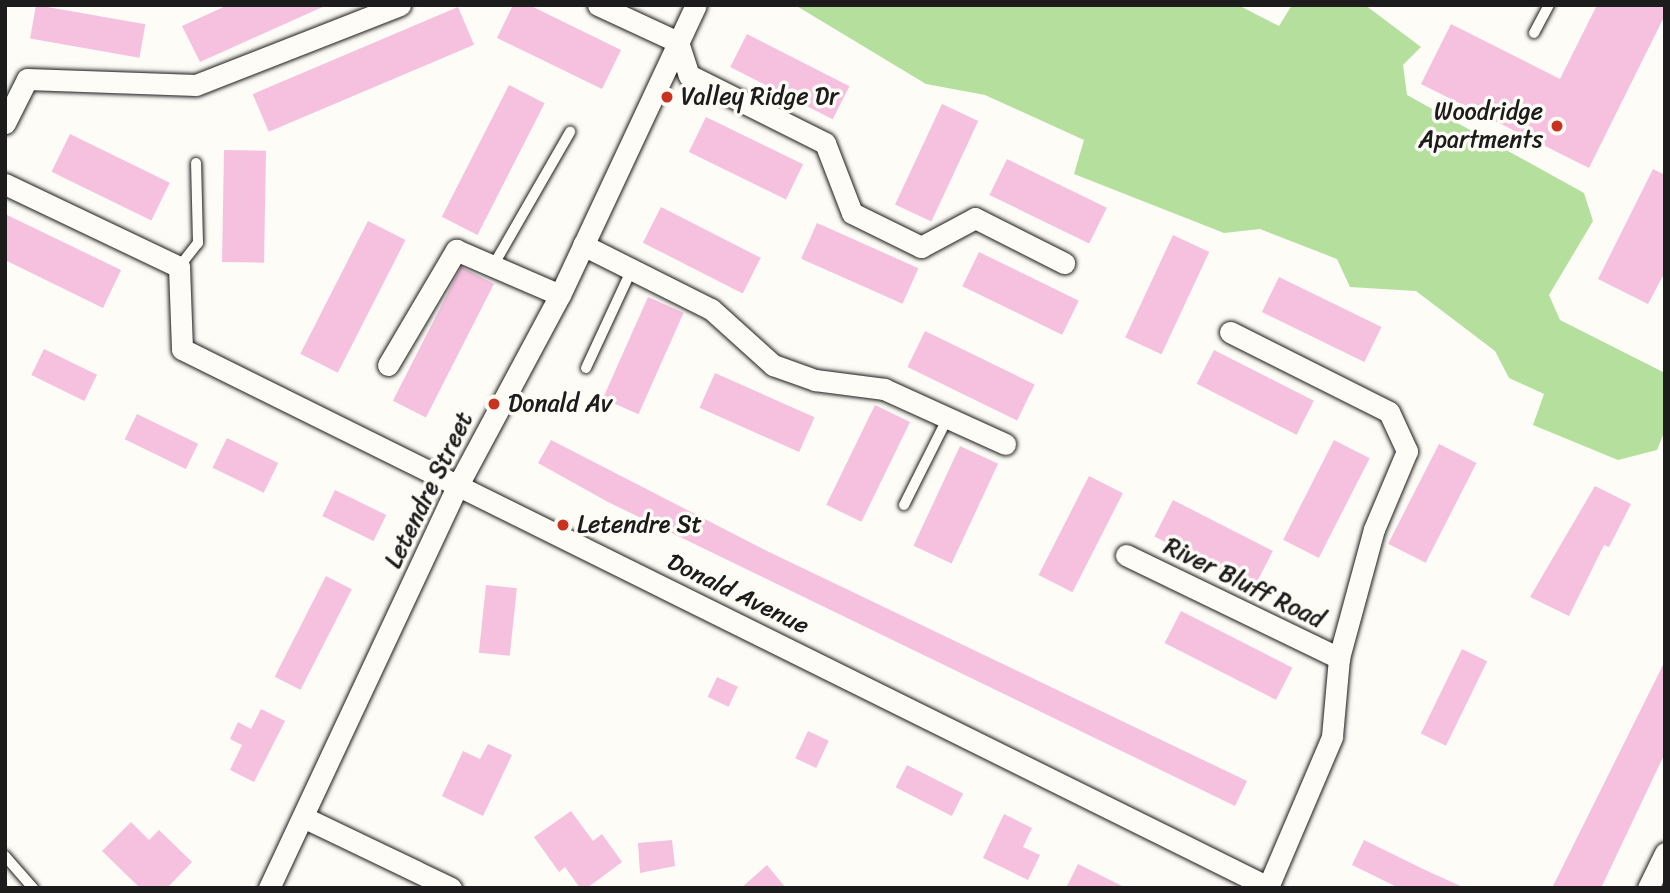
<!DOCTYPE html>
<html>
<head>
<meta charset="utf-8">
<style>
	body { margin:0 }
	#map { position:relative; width:1670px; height:893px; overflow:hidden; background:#fdfcf7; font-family:Sriracha,sans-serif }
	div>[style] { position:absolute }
	.green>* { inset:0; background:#b4df9c }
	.building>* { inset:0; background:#f5c1de; transform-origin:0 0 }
	.roads { filter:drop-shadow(0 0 2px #1c1c1c) drop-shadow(0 0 2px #1c1c1c) }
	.service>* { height:10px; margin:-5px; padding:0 5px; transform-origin:5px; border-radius:5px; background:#fdfcf7 }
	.minor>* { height:21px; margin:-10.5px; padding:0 10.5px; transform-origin:10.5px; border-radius:10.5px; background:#fdfcf7 }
	.dots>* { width:19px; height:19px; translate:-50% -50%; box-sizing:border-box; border:4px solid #fdfcf7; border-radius:50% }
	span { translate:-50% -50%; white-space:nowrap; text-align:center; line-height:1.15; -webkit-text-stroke:7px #fdfcf7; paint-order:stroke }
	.poi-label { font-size:24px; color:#1c1c1c }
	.left { translate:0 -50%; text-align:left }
	.right { translate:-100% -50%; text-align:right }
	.street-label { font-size:24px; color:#1c1c1c }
	.frame { position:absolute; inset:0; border:7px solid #1c1c1c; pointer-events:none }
</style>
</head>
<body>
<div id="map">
	<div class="green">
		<i style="clip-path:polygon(795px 5px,1238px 5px,1279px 26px,1292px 5px,1365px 5px,1421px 47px,1403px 65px,1407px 95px,1584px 193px,1593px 221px,1549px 295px,1560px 320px,1665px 373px,1665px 430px,1657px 450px,1618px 460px,1533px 425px,1544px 394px,1509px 378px,1495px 351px,1416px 291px,1350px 287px,1337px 259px,1260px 229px,1224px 233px,1074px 174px,1084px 140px,985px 95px,926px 84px)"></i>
	</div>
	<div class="building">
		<i style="left:36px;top:5px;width:111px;height:34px;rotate:10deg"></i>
		<i style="clip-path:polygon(228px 5px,327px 5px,200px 62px,182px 26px)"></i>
		<i style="clip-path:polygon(513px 5px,529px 5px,621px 50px,602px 89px,497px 38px)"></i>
		<i style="clip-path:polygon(1597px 5px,1665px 5px,1665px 15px,1589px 168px,1421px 84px,1451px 24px,1560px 79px)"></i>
		<i style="left:458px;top:7px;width:41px;height:223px;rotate:67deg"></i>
		<i style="left:747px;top:34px;width:115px;height:37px;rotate:27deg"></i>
		<i style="left:509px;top:85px;width:40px;height:148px;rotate:27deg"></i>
		<i style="left:942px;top:104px;width:40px;height:111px;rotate:25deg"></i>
		<i style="left:706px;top:117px;width:108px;height:39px;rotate:26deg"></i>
		<i style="left:70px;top:134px;width:111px;height:42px;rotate:26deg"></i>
		<i style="left:224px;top:150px;width:42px;height:112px;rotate:1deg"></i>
		<i style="left:1007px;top:159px;width:111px;height:40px;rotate:26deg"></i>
		<i style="clip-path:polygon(1653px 169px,1665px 175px,1665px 272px,1648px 304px,1598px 279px)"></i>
		<i style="left:661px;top:207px;width:112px;height:40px;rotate:27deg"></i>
		<i style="clip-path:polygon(5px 214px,121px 270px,103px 308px,5px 260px)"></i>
		<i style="left:368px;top:221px;width:42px;height:149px;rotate:27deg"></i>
		<i style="left:817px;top:223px;width:111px;height:39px;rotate:24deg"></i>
		<i style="left:1173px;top:235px;width:40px;height:113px;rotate:25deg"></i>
		<i style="left:979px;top:252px;width:111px;height:38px;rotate:26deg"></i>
		<i style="left:461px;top:267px;width:37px;height:150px;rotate:27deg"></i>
		<i style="left:1279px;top:277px;width:114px;height:39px;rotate:26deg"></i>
		<i style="left:648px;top:297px;width:39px;height:111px;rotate:24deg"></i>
		<i style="left:925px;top:331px;width:122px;height:40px;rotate:26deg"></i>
		<i style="left:44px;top:349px;width:59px;height:29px;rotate:26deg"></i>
		<i style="left:1214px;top:350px;width:112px;height:38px;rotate:27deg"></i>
		<i style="left:715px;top:373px;width:109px;height:38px;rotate:24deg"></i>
		<i style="left:875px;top:405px;width:39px;height:111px;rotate:26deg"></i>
		<i style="left:137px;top:414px;width:68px;height:28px;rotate:26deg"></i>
		<i style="left:227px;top:438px;width:57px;height:33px;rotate:26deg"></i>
		<i style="clip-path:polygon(551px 440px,767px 551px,1247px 781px,1235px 806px,608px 502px,538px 463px)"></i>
		<i style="left:1334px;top:440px;width:40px;height:112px;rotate:27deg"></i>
		<i style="left:1439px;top:444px;width:42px;height:112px;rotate:27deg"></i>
		<i style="left:960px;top:446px;width:42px;height:110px;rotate:25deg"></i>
		<i style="left:1089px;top:476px;width:38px;height:111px;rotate:27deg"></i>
		<i style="clip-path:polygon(1595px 486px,1631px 504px,1609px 547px,1604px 545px,1569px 616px,1530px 597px)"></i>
		<i style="left:335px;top:490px;width:57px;height:29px;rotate:26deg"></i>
		<i style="left:1173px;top:500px;width:112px;height:41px;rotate:27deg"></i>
		<i style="left:326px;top:576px;width:29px;height:113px;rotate:27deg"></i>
		<i style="left:486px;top:585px;width:31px;height:68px;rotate:6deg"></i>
		<i style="left:1181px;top:611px;width:125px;height:36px;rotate:27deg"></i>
		<i style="left:1462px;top:649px;width:28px;height:94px;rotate:26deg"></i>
		<i style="clip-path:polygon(1665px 661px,1665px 753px,1601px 888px,1552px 888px)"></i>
		<i style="left:717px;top:677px;width:23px;height:22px;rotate:25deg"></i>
		<i style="clip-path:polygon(261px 709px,285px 721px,254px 782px,230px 770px,242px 745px,230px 739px,238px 722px,251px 729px)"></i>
		<i style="left:808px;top:731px;width:23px;height:30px;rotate:25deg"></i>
		<i style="clip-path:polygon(488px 744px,512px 755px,483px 816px,442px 796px,463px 751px,480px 759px)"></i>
		<i style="left:907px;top:765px;width:63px;height:25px;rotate:27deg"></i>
		<i style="clip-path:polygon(571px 811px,593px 841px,602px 834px,622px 862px,587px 888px,580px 888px,565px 867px,559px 872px,534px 837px)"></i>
		<i style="clip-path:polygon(1004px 814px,1032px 828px,1023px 847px,1040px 855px,1028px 880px,983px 858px)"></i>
		<i style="clip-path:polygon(131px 822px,149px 840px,159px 830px,192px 862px,167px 888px,140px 888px,102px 851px)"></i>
		<i style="clip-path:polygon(672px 840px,675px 866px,640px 873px,638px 843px)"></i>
		<i style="clip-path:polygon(1364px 840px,1425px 870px,1465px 888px,1399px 888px,1352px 865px)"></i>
		<i style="clip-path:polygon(1078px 864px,1126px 888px,1066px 888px)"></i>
		<i style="clip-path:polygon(767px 865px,786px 888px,741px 888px)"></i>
	</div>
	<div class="roads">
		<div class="service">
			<i style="left:1534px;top:33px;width:32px;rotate:-62deg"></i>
			<i style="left:493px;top:266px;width:155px;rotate:-60.1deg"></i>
			<i style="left:179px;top:267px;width:31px;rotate:-52deg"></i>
			<i style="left:198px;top:243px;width:80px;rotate:-91.4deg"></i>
			<i style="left:586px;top:368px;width:109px;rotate:-65.1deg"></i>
			<i style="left:904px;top:505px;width:98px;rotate:-63.4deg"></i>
			<i style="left:5px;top:856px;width:43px;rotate:48.8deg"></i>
		</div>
		<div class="minor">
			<i style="left:598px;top:5px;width:88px;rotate:24.8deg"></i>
			<i style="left:678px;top:42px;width:35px;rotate:72deg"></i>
			<i style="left:689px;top:75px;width:152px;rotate:26.6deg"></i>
			<i style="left:825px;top:143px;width:75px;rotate:68.9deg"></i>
			<i style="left:852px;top:213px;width:77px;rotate:26.2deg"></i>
			<i style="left:921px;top:247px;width:61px;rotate:-28.2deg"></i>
			<i style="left:975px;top:218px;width:100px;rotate:26.8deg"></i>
			<i style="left:5px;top:123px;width:49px;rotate:-63.4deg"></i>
			<i style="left:27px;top:79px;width:169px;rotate:2deg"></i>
			<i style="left:196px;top:85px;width:219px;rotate:-21.4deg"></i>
			<i style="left:5px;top:184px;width:193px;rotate:25.5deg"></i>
			<i style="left:179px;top:267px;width:82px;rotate:87.9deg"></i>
			<i style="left:182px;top:349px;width:1214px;rotate:26.35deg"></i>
			<i style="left:583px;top:245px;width:143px;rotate:26.6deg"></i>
			<i style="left:711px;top:309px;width:84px;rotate:42.1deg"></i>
			<i style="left:773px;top:365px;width:45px;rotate:19.7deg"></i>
			<i style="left:815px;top:380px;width:70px;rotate:7.4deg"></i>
			<i style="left:884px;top:389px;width:133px;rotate:24.4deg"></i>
			<i style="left:1230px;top:332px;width:178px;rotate:26.7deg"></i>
			<i style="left:1389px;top:412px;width:43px;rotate:65.2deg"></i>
			<i style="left:1407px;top:451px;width:85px;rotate:112.9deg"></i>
			<i style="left:1374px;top:529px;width:134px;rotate:105.2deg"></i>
			<i style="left:1339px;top:658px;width:79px;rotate:95.1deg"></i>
			<i style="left:1332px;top:737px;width:163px;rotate:113.1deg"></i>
			<i style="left:388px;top:365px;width:134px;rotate:-59.4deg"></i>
			<i style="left:456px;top:250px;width:113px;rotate:23.4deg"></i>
			<i style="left:1126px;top:555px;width:237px;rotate:25.8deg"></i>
			<i style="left:303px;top:817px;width:164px;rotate:25.6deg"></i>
			<i style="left:269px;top:888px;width:445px;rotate:-64.9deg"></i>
			<i style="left:458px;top:485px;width:216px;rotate:-61.8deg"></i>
			<i style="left:560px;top:295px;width:320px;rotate:-64.9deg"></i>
			<i style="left:1648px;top:888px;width:39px;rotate:-64deg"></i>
		</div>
	</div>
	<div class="dots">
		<i style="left:667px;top:97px;background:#c8321e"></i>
		<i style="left:1557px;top:126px;background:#c8321e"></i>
		<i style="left:494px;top:404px;background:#c8321e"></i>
		<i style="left:563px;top:525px;background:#c8321e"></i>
	</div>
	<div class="poi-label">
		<span class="left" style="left:681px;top:97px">Valley Ridge Dr</span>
		<span class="right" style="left:1543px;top:126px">Woodridge<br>Apartments</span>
		<span class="left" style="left:508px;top:404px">Donald Av</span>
		<span class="left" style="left:577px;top:525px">Letendre St</span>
	</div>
	<div class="street-label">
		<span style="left:429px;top:490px;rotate:-64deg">Letendre Street</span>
		<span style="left:1244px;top:583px;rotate:26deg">River Bluff Road</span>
		<span style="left:738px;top:594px;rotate:26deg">Donald Avenue</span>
	</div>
	<div class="frame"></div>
</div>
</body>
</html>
